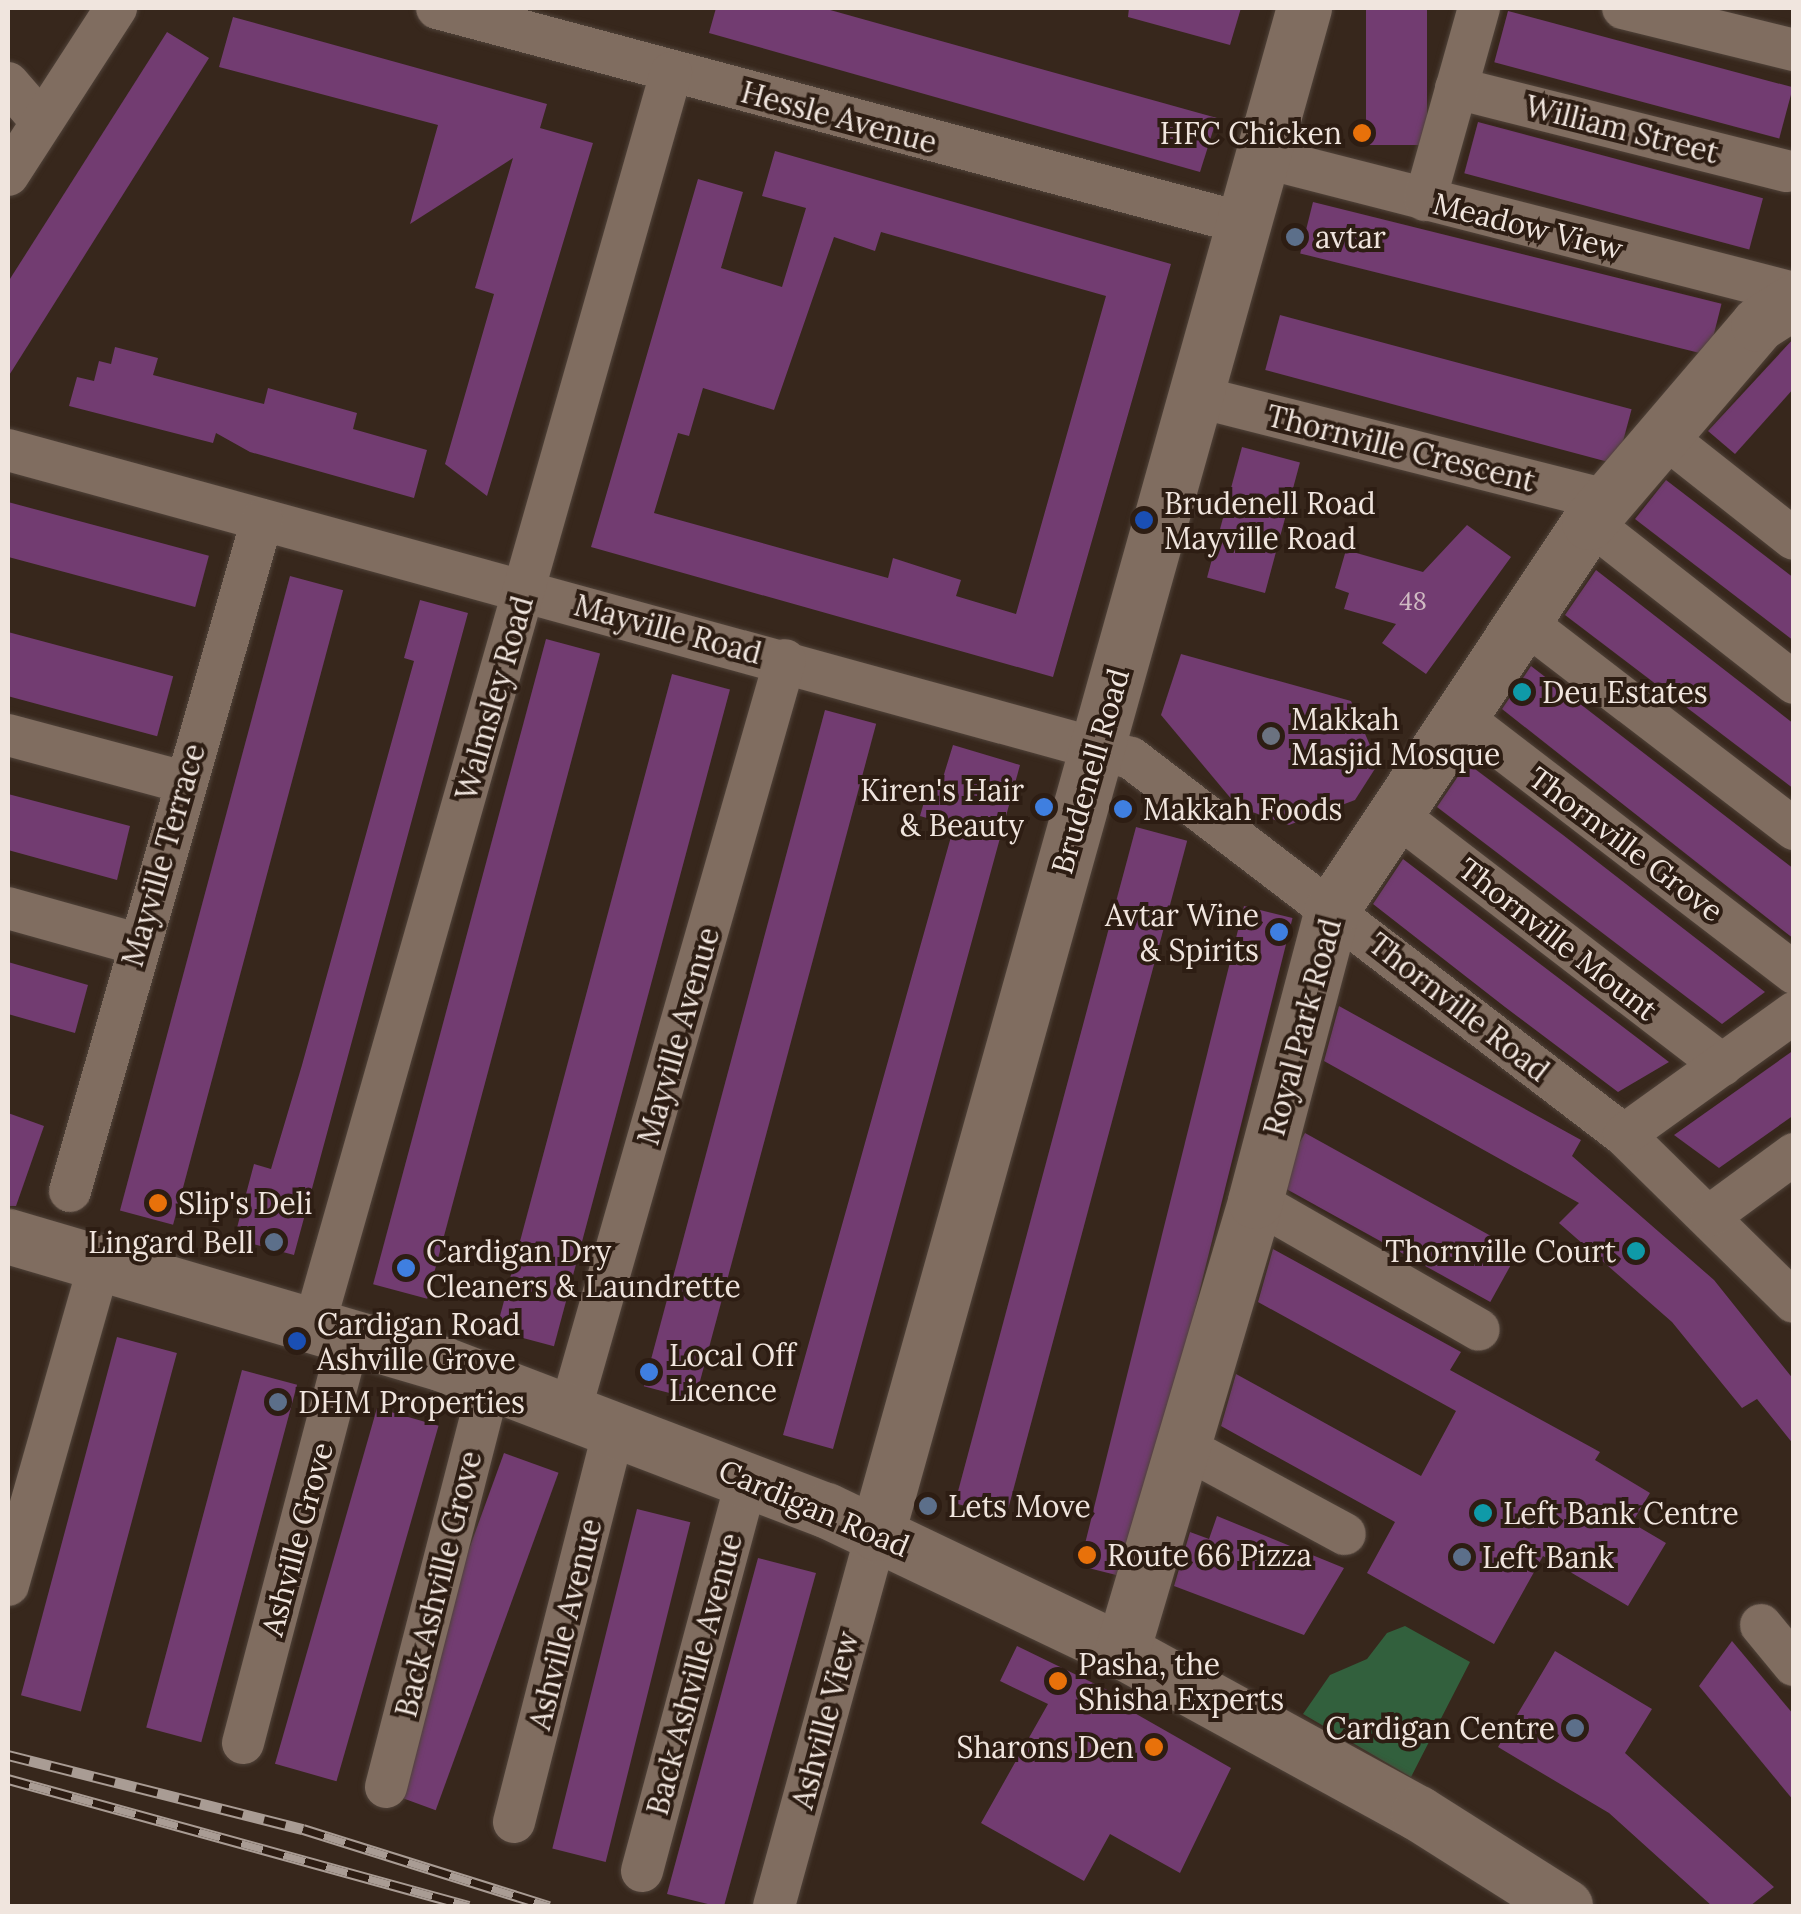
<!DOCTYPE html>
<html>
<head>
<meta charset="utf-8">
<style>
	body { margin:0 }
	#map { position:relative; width:1801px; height:1914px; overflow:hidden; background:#37271c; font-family:Lora,serif }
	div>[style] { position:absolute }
	.green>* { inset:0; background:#32603d }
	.building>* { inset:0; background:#723c71; transform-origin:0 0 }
	.roads { filter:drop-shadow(0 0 2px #50433a) drop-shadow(0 0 2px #50433a) }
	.minor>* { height:42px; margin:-21px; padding:0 21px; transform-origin:21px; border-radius:21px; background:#806d60 }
	.tertiary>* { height:55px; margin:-27.5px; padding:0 27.5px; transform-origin:27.5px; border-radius:27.5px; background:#806d60 }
	.rail>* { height:11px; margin-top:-5.5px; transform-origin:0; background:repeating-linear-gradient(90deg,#2d1d13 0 22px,#a99c94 0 44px); box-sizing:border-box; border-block:2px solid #a99c94 }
	.dots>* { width:28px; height:28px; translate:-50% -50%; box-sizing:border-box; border:5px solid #2d1d13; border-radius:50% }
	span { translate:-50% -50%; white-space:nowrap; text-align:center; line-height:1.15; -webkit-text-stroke:8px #2d1d13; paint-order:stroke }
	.number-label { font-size:25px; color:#d0bbc3 }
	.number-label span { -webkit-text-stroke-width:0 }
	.street-label { font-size:30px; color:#f0e5de }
	.poi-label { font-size:30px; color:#f0e5de }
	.right { translate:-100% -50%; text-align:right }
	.left { translate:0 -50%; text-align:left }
	.frame { position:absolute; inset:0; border:10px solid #f0e5de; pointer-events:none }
</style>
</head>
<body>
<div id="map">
	<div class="green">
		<i style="clip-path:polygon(1405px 1626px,1470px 1662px,1411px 1777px,1303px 1714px,1330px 1675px,1367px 1659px,1387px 1633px)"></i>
	</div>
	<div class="building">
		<i style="clip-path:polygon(716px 8px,823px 8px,1217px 118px,1200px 172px,709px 33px)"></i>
		<i style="clip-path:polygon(1129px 8px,1241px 8px,1230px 45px,1128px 17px)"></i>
		<i style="left:1366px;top:8px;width:61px;height:137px"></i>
		<i style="left:1508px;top:11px;width:295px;height:53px;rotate:15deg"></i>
		<i style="clip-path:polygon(233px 17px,547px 104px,540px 128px,593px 143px,487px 496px,445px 464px,494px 294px,475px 288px,513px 158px,410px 224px,438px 125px,219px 67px)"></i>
		<i style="clip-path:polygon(167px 32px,209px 58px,8px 377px,8px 282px)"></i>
		<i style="left:1478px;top:122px;width:295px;height:53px;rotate:15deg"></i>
		<i style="clip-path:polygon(evenodd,775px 151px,1171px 264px,1053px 677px,591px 547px,698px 179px,743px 192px,721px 268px,782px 287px,806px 208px,762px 196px,775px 151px,881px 232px,1106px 296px,1016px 614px,956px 596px,961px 580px,893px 558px,888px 578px,654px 513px,678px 433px,689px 436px,703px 388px,774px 410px,834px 237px,875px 251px,881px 232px)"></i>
		<i style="left:1313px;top:202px;width:421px;height:53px;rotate:14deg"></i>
		<i style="left:1280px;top:315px;width:364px;height:57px;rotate:15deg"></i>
		<i style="clip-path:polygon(1794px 338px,1794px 388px,1735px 454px,1708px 431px)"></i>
		<i style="clip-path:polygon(115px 347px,158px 358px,153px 375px,264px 404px,268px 388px,357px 413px,353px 429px,427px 450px,414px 498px,250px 452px,216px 433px,213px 443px,69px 406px,77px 377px,94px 381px,99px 361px,111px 364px)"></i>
		<i style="left:1242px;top:447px;width:60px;height:135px;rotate:15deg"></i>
		<i style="clip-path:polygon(1666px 480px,1794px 578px,1794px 641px,1635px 519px)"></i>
		<i style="left:8px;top:502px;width:208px;height:53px;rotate:15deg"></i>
		<i style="clip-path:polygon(1467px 525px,1511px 557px,1426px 674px,1382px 643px,1396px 624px,1344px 609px,1349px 593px,1335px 588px,1346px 550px,1423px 572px)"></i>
		<i style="clip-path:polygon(1596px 570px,1794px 724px,1794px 789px,1565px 615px)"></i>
		<i style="left:290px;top:576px;width:55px;height:657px;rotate:15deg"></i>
		<i style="clip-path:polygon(420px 600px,468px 613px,294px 1255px,234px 1239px,254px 1164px,271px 1169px,302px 1065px,414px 661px,404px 658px)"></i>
		<i style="left:8px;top:632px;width:171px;height:62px;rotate:15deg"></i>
		<i style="left:546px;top:639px;width:56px;height:668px;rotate:15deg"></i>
		<i style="clip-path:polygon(1181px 654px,1351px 701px,1378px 764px,1355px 800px,1289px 825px,1238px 807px,1161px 715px)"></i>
		<i style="clip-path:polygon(1531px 666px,1794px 869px,1794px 939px,1502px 709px)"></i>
		<i style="left:672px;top:674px;width:60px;height:680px;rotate:15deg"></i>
		<i style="left:825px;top:710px;width:53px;height:700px;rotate:15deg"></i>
		<i style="clip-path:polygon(953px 745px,1020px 765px,833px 1449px,783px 1435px,954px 826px,920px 816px,930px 781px,941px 784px)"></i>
		<i style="clip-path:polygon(1467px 763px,1563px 835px,1765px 992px,1722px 1024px,1437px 807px)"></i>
		<i style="clip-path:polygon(8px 794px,130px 826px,117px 880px,8px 850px)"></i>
		<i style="left:1136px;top:827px;width:53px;height:700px;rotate:15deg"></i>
		<i style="clip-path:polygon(1403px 859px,1510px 941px,1669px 1062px,1618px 1092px,1505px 1007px,1373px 904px)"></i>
		<i style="left:1244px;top:906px;width:50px;height:680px;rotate:14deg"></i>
		<i style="clip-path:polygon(8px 962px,88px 985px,75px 1033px,8px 1014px)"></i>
		<i style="clip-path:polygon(1339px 1006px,1581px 1140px,1572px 1156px,1714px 1280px,1794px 1380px,1794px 1445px,1757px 1399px,1742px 1408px,1672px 1322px,1559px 1223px,1579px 1203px,1324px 1061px)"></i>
		<i style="clip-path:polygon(1794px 1050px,1794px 1115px,1719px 1168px,1674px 1135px)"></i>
		<i style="clip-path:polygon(8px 1113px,44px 1126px,16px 1206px,8px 1206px)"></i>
		<i style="left:1305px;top:1133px;width:244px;height:58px;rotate:29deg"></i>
		<i style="clip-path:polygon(1273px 1249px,1461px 1352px,1450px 1370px,1600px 1452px,1595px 1460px,1650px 1493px,1632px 1523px,1666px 1543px,1628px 1606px,1543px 1556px,1494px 1644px,1367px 1573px,1395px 1522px,1221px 1426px,1236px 1374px,1421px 1476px,1456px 1411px,1258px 1302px)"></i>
		<i style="left:117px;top:1337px;width:62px;height:371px;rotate:15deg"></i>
		<i style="left:242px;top:1370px;width:57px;height:370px;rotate:15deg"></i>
		<i style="left:377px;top:1408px;width:64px;height:370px;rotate:16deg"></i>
		<i style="left:504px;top:1453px;width:58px;height:359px;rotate:20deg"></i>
		<i style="left:637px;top:1509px;width:55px;height:350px;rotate:14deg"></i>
		<i style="clip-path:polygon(1217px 1516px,1344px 1568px,1304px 1635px,1174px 1586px,1190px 1532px,1209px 1539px)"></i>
		<i style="clip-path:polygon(758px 1558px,816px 1573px,724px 1906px,716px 1906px,667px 1894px)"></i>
		<i style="clip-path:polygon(1732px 1641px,1794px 1715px,1794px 1801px,1699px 1686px)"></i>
		<i style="clip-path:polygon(1017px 1646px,1124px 1698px,1131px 1711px,1231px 1768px,1180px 1873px,1110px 1834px,1084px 1881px,981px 1823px,1048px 1704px,1000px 1681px)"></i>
		<i style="clip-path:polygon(1555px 1651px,1652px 1709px,1625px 1753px,1774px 1887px,1750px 1906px,1712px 1906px,1609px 1813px,1498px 1747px)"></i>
	</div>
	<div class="roads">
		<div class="minor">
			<i style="left:437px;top:8px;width:834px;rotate:14.94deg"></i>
			<i style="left:1623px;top:8px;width:176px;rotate:13.8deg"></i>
			<i style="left:8px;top:83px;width:50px;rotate:49deg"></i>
			<i style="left:1456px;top:88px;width:341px;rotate:14.1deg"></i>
			<i style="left:1262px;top:157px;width:549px;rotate:14.34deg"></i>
			<i style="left:8px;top:175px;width:199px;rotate:-57.1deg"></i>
			<i style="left:1425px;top:200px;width:199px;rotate:-74.3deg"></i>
			<i style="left:1195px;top:396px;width:425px;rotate:14.2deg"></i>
			<i style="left:1661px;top:434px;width:169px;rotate:38.3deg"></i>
			<i style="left:8px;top:450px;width:1164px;rotate:15.34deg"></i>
			<i style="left:1131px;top:758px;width:621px;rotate:37.41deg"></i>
			<i style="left:1624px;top:1135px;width:238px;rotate:44.5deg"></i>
			<i style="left:1589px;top:522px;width:261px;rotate:38.1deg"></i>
			<i style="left:1523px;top:621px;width:342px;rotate:37.5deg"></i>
			<i style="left:1458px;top:715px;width:424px;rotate:37.5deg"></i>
			<i style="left:8px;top:735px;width:182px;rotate:15deg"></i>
			<i style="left:1394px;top:813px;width:414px;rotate:37.5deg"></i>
			<i style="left:8px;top:908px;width:134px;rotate:15.6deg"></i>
			<i style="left:1624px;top:1135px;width:209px;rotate:-35.7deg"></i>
			<i style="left:70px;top:1191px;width:698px;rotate:-74.03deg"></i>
			<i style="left:1255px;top:1201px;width:258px;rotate:29.9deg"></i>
			<i style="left:1711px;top:1215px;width:103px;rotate:-36.3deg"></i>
			<i style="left:315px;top:1322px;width:1299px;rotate:-74.09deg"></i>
			<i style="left:570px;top:1411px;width:781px;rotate:-74.02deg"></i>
			<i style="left:1182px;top:1446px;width:185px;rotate:28.4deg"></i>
			<i style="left:8px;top:1585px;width:333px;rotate:-74.1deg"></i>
			<i style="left:1761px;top:1625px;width:52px;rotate:50.5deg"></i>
			<i style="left:243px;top:1743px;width:423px;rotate:-75.3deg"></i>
			<i style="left:386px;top:1787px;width:418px;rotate:-75.6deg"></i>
			<i style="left:514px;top:1822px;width:409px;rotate:-75.7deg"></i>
			<i style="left:642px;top:1871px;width:407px;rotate:-75deg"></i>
			<i style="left:774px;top:1906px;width:387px;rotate:-74.6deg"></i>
		</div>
		<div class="tertiary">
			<i style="left:8px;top:1236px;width:453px;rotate:16.4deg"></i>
			<i style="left:443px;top:1364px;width:410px;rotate:20.9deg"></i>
			<i style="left:826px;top:1510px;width:328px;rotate:25.5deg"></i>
			<i style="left:1122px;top:1651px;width:337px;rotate:28.7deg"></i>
			<i style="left:1418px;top:1813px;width:174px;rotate:32.3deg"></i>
			<i style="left:877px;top:1533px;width:1584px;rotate:-74.36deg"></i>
			<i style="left:1122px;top:1651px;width:469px;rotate:-73.5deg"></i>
			<i style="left:1255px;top:1201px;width:302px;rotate:-75.2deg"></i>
			<i style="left:1332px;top:909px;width:465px;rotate:-56.4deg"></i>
			<i style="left:1589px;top:522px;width:260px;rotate:-49.5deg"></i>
			<i style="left:1758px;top:324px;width:43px;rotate:-32.6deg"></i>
		</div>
	</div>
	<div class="rail">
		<i style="left:8px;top:1755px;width:304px;rotate:14.1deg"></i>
		<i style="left:303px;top:1829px;width:258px;rotate:17.4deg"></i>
		<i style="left:8px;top:1779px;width:478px;rotate:15.4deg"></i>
	</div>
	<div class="dots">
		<i style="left:1362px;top:133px;background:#e8710a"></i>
		<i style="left:1295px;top:237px;background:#5c6f8a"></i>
		<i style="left:1144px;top:520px;background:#1a4fb4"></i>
		<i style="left:1522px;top:692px;background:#0f9aa8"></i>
		<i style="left:1271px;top:736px;background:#6b7280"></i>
		<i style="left:1044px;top:807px;background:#3f7fe0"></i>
		<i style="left:1123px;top:809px;background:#3f7fe0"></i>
		<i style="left:1279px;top:932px;background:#3f7fe0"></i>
		<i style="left:158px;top:1203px;background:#e8710a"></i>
		<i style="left:274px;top:1242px;background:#5c6f8a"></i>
		<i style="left:1636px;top:1251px;background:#0f9aa8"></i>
		<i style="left:406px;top:1268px;background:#3f7fe0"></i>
		<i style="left:297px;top:1341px;background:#1a4fb4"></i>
		<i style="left:649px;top:1372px;background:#3f7fe0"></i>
		<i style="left:278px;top:1402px;background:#5c6f8a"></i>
		<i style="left:928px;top:1506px;background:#5c6f8a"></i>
		<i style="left:1483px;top:1513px;background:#0f9aa8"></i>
		<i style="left:1087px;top:1555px;background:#e8710a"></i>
		<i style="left:1462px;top:1557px;background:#5c6f8a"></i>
		<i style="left:1058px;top:1681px;background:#e8710a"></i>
		<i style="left:1575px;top:1728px;background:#5c6f8a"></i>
		<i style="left:1154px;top:1747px;background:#e8710a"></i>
	</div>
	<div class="number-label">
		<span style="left:1413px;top:601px">48</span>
	</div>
	<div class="street-label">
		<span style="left:839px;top:117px;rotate:15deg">Hessle Avenue</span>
		<span style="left:1622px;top:129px;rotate:14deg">William Street</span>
		<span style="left:1528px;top:226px;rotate:14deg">Meadow View</span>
		<span style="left:1401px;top:448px;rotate:14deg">Thornville Crescent</span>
		<span style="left:668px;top:629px;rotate:15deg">Mayville Road</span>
		<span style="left:494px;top:698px;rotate:-74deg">Walmsley Road</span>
		<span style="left:1090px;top:771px;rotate:-74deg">Brudenell Road</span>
		<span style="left:1626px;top:844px;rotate:37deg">Thornville Grove</span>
		<span style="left:163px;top:855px;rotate:-74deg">Mayville Terrace</span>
		<span style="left:1558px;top:939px;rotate:38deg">Thornville Mount</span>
		<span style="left:1459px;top:1007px;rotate:38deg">Thornville Road</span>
		<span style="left:1302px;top:1027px;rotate:-75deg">Royal Park Road</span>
		<span style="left:678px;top:1036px;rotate:-74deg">Mayville Avenue</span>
		<span style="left:814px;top:1508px;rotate:23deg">Cardigan Road</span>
		<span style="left:297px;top:1539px;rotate:-75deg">Ashville Grove</span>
		<span style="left:438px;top:1584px;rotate:-76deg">Back Ashville Grove</span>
		<span style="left:565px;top:1624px;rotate:-76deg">Ashville Avenue</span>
		<span style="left:694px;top:1674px;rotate:-75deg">Back Ashville Avenue</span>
		<span style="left:825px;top:1720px;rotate:-75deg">Ashville View</span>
	</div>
	<div class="poi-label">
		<span class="right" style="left:1342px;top:133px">HFC Chicken</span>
		<span class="left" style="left:1315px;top:237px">avtar</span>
		<span class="left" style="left:1164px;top:520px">Brudenell Road<br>Mayville Road</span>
		<span class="left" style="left:1542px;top:692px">Deu Estates</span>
		<span class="left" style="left:1291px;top:736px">Makkah<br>Masjid Mosque</span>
		<span class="right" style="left:1024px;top:807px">Kiren's Hair<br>&amp; Beauty</span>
		<span class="left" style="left:1143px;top:809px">Makkah Foods</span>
		<span class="right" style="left:1259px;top:932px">Avtar Wine<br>&amp; Spirits</span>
		<span class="left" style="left:178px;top:1203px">Slip's Deli</span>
		<span class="right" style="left:254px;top:1242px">Lingard Bell</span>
		<span class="left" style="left:426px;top:1268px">Cardigan Dry<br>Cleaners &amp; Laundrette</span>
		<span class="right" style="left:1616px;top:1251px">Thornville Court</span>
		<span class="left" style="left:317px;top:1341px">Cardigan Road<br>Ashville Grove</span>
		<span class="left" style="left:669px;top:1372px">Local Off<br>Licence</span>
		<span class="left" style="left:298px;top:1402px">DHM Properties</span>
		<span class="left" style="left:948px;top:1506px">Lets Move</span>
		<span class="left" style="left:1503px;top:1513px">Left Bank Centre</span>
		<span class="left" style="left:1107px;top:1555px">Route 66 Pizza</span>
		<span class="left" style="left:1482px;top:1557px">Left Bank</span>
		<span class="left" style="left:1078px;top:1681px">Pasha, the<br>Shisha Experts</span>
		<span class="right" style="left:1555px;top:1728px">Cardigan Centre</span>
		<span class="right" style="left:1134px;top:1747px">Sharons Den</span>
	</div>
	<div class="frame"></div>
</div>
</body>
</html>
